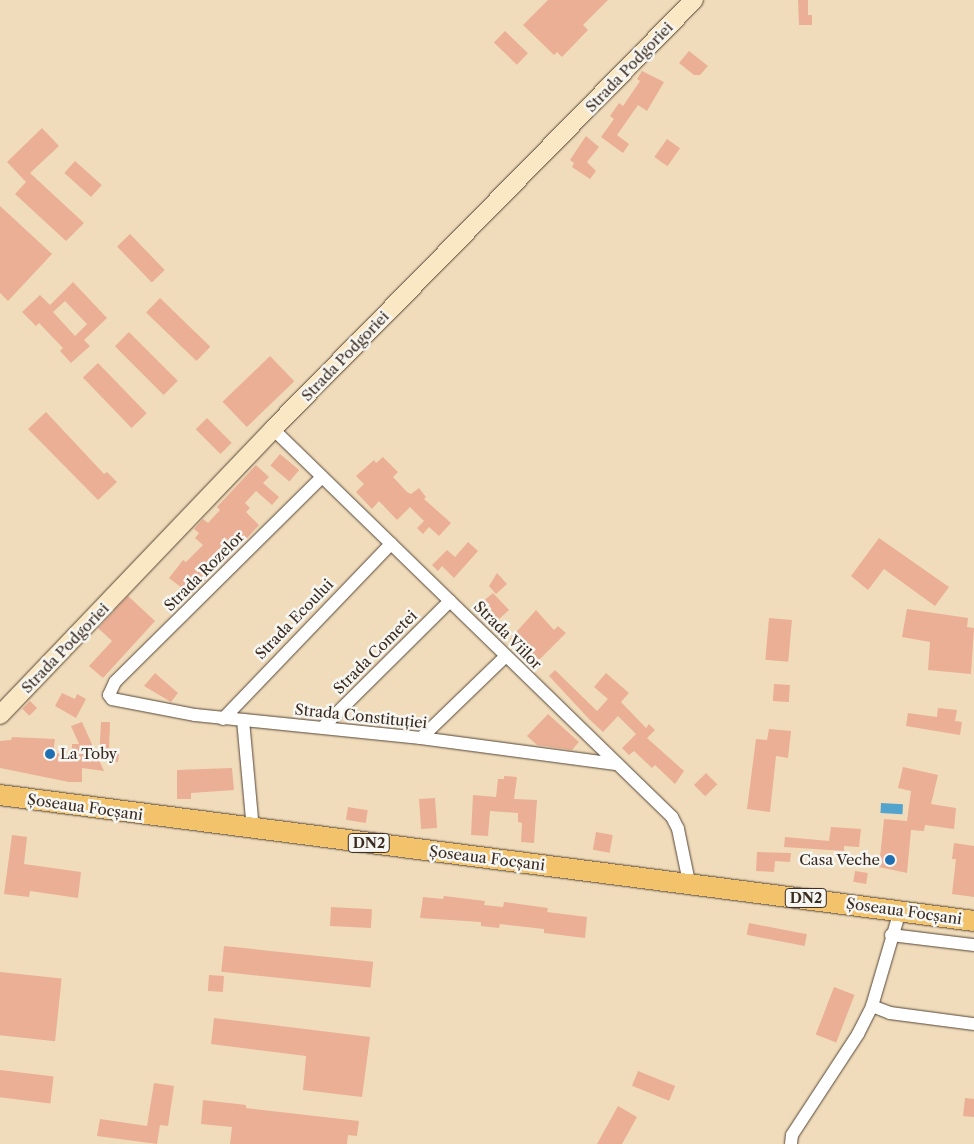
<!DOCTYPE html>
<html>
<head>
<meta charset="utf-8">
<style>
	body { margin:0 }
	#map { position:relative; width:974px; height:1144px; overflow:hidden; background:#f0dcbb; font-family:"Libre Caslon Text",serif }
	div>[style] { position:absolute }
	.water>* { inset:0; background:#52a4cd; transform-origin:0 0 }
	.building>* { inset:0; background:#eaaf94; transform-origin:0 0 }
	.roads { filter:drop-shadow(0 0 1px #564536) drop-shadow(0 0 1px #564536) }
	.street>* { height:12px; margin:-6px; padding:0 6px; transform-origin:6px; border-radius:6px; background:#fff }
	.secondary>* { height:18px; margin:-9px; padding:0 9px; transform-origin:9px; border-radius:9px; background:#fae7c3 }
	.primary>* { height:20px; margin:-10px; padding:0 10px; transform-origin:10px; border-radius:10px; background:#f2c36a }
	.dots>* { width:14px; height:14px; translate:-50% -50%; box-sizing:border-box; border:2px solid #f6f6f2; border-radius:50% }
	span { translate:-50% -50%; white-space:nowrap; text-align:center; line-height:1.15; -webkit-text-stroke:5px #f6f6f2; paint-order:stroke }
	.shield-label span { padding:1px 4px; background:#f6f6f2; border:1px solid; border-radius:4px; -webkit-text-stroke-width:0 }
	.shield-label { font-size:14px; color:#3b2a1e; font-weight:700 }
	.street-label { font-size:15px; color:#3b2a1e }
	.poi-label { font-size:15px; color:#3b2a1e }
	.left { translate:0 -50%; text-align:left }
	.right { translate:-100% -50%; text-align:right }
</style>
</head>
<body>
<div id="map">
	<div class="water">
		<i style="left:881px;top:803px;width:22px;height:10px;rotate:3deg"></i>
	</div>
	<div class="building">
		<i style="clip-path:polygon(548px 0,608px 0,583px 25px,588px 30px,562px 57px,557px 52px,554px 55px,523px 25px)"></i>
		<i style="clip-path:polygon(798px 0,808px 0,808px 15px,812px 15px,812px 25px,799px 25px)"></i>
		<i style="left:505px;top:31px;width:32px;height:16px;rotate:44deg"></i>
		<i style="clip-path:polygon(689px 51px,708px 66px,700px 75px,694px 75px,679px 63px)"></i>
		<i style="clip-path:polygon(642px 71px,664px 82px,647px 111px,638px 105px,617px 135px,629px 144px,623px 153px,601px 137px,614px 119px,610px 116px,619px 103px,623px 106px,640px 81px,637px 79px)"></i>
		<i style="clip-path:polygon(42px 128px,59px 146px,30px 173px,84px 223px,66px 241px,15px 194px,26px 182px,7px 162px)"></i>
		<i style="clip-path:polygon(586px 136px,599px 147px,587px 162px,596px 171px,590px 179px,572px 167px,574px 163px,570px 160px)"></i>
		<i style="left:667px;top:139px;width:16px;height:22px;rotate:35deg"></i>
		<i style="left:75px;top:161px;width:36px;height:16px;rotate:42deg"></i>
		<i style="clip-path:polygon(0 206px,52px 254px,8px 301px,0 293px)"></i>
		<i style="left:130px;top:234px;width:50px;height:18px;rotate:46deg"></i>
		<i style="clip-path:polygon(evenodd,73px 282px,107px 318px,84px 340px,90px 346px,71px 363px,60px 351px,63px 348px,39px 323px,36px 326px,22px 312px,40px 295px,50px 305px,73px 282px,65px 301px,87px 324px,75px 336px,53px 312px,65px 301px)"></i>
		<i style="left:160px;top:298px;width:70px;height:20px;rotate:44deg"></i>
		<i style="left:129px;top:332px;width:69px;height:20px;rotate:45deg"></i>
		<i style="left:270px;top:356px;width:35px;height:66px;rotate:46deg"></i>
		<i style="left:98px;top:363px;width:70px;height:21px;rotate:46deg"></i>
		<i style="clip-path:polygon(46px 412px,104px 474px,107px 472px,117px 482px,98px 500px,28px 429px)"></i>
		<i style="left:207px;top:418px;width:35px;height:16px;rotate:45deg"></i>
		<i style="left:280px;top:454px;width:25px;height:15px;rotate:40deg"></i>
		<i style="clip-path:polygon(383px 457px,398px 472px,393px 477px,407px 492px,411px 494px,419px 488px,426px 497px,424px 499px,451px 523px,439px 536px,429px 527px,423px 534px,417px 528px,424px 521px,410px 507px,397px 520px,379px 501px,372px 509px,356px 492px,364px 484px,356px 476px,374px 460px,376px 463px)"></i>
		<i style="clip-path:polygon(256px 465px,269px 477px,263px 483px,279px 497px,272px 505px,256px 491px,245px 503px,250px 508px,246px 512px,259px 525px,224px 563px,220px 559px,203px 576px,207px 579px,191px 595px,169px 578px,183px 560px,186px 562px,203px 545px,195px 538px,199px 533px,194px 529px,203px 519px,208px 523px,220px 510px,217px 507px)"></i>
		<i style="clip-path:polygon(879px 538px,949px 587px,935px 606px,884px 569px,868px 590px,851px 576px)"></i>
		<i style="clip-path:polygon(468px 542px,478px 551px,454px 578px,442px 566px,438px 571px,432px 565px,447px 550px,455px 557px)"></i>
		<i style="clip-path:polygon(497px 573px,507px 584px,496px 594px,489px 586px)"></i>
		<i style="clip-path:polygon(493px 593px,509px 610px,498px 620px,480px 604px)"></i>
		<i style="clip-path:polygon(128px 596px,155px 621px,103px 678px,89px 666px,112px 641px,98px 628px)"></i>
		<i style="clip-path:polygon(907px 609px,968px 618px,967px 627px,974px 628px,971px 674px,928px 670px,930px 642px,902px 637px)"></i>
		<i style="clip-path:polygon(536px 610px,554px 630px,558px 626px,566px 633px,537px 662px,510px 639px)"></i>
		<i style="left:769px;top:618px;width:23px;height:42px;rotate:5deg"></i>
		<i style="clip-path:polygon(555px 670px,597px 711px,608px 699px,594px 687px,606px 673px,629px 693px,621px 702px,646px 728px,649px 724px,655px 730px,647px 738px,684px 771px,675px 784px,655px 765px,652px 768px,634px 751px,629px 755px,622px 748px,636px 734px,618px 716px,603px 732px,589px 719px,549px 676px)"></i>
		<i style="clip-path:polygon(155px 673px,178px 693px,171px 702px,144px 686px)"></i>
		<i style="left:774px;top:684px;width:16px;height:17px;rotate:4deg"></i>
		<i style="clip-path:polygon(62px 693px,75px 699px,77px 694px,86px 699px,76px 718px,55px 706px)"></i>
		<i style="left:30px;top:701px;width:10px;height:11px;rotate:45deg"></i>
		<i style="clip-path:polygon(938px 708px,957px 710px,955px 721px,962px 722px,960px 735px,906px 726px,908px 713px,937px 717px)"></i>
		<i style="clip-path:polygon(548px 714px,579px 742px,572px 750px,537px 745px,527px 736px)"></i>
		<i style="clip-path:polygon(82px 722px,104px 771px,82px 768px,82px 782px,69px 782px,0 768px,0 741px,11px 740px,12px 737px,55px 739px,53px 753px,72px 755px,72px 744px,79px 744px,71px 726px)"></i>
		<i style="clip-path:polygon(101px 722px,110px 722px,109px 752px,119px 753px,118px 762px,99px 759px)"></i>
		<i style="clip-path:polygon(769px 729px,791px 731px,788px 758px,776px 756px,770px 812px,747px 809px,756px 739px,767px 740px)"></i>
		<i style="clip-path:polygon(903px 767px,938px 775px,931px 804px,956px 808px,954px 829px,925px 825px,924px 831px,911px 830px,907px 873px,879px 867px,884px 819px,907px 821px,911px 791px,898px 788px)"></i>
		<i style="clip-path:polygon(232px 768px,234px 790px,191px 793px,191px 799px,177px 799px,177px 770px)"></i>
		<i style="left:706px;top:773px;width:16px;height:17px;rotate:45deg"></i>
		<i style="clip-path:polygon(504px 776px,517px 777px,514px 799px,537px 800px,534px 843px,521px 842px,522px 823px,518px 822px,518px 813px,490px 811px,488px 836px,471px 835px,473px 795px,496px 797px,498px 779px,504px 779px)"></i>
		<i style="left:435px;top:798px;width:30px;height:16px;rotate:86deg"></i>
		<i style="left:348px;top:807px;width:20px;height:13px;rotate:9deg"></i>
		<i style="clip-path:polygon(831px 827px,861px 829px,859px 847px,844px 846px,844px 851px,784px 847px,785px 837px,829px 841px)"></i>
		<i style="left:596px;top:832px;width:17px;height:18px;rotate:10deg"></i>
		<i style="clip-path:polygon(12px 835px,27px 837px,24px 864px,81px 872px,78px 898px,30px 891px,29px 897px,4px 894px)"></i>
		<i style="clip-path:polygon(954px 843px,974px 846px,974px 897px,952px 894px,956px 859px,952px 859px)"></i>
		<i style="clip-path:polygon(757px 852px,791px 853px,790px 862px,775px 861px,774px 872px,756px 871px)"></i>
		<i style="left:855px;top:871px;width:13px;height:11px;rotate:9deg"></i>
		<i style="clip-path:polygon(444px 896px,485px 901px,484px 905px,503px 907px,504px 902px,548px 908px,547px 912px,587px 917px,585px 938px,544px 933px,544px 929px,500px 924px,499px 928px,481px 926px,481px 922px,420px 918px,423px 897px,443px 899px)"></i>
		<i style="left:331px;top:907px;width:41px;height:19px;rotate:3deg"></i>
		<i style="left:749px;top:923px;width:59px;height:12px;rotate:11deg"></i>
		<i style="left:224px;top:946px;width:150px;height:26px;rotate:6deg"></i>
		<i style="left:0;top:972px;width:62px;height:63px;rotate:6deg"></i>
		<i style="left:209px;top:975px;width:15px;height:16px;rotate:4deg"></i>
		<i style="left:834px;top:987px;width:22px;height:51px;rotate:21deg"></i>
		<i style="clip-path:polygon(214px 1018px,370px 1037px,362px 1097px,303px 1090px,306px 1056px,211px 1044px)"></i>
		<i style="left:0;top:1070px;width:54px;height:27px;rotate:7deg"></i>
		<i style="left:638px;top:1071px;width:40px;height:16px;rotate:22deg"></i>
		<i style="clip-path:polygon(154px 1083px,174px 1086px,168px 1126px,160px 1125px,157px 1144px,97px 1136px,100px 1119px,147px 1126px)"></i>
		<i style="clip-path:polygon(965px 1098px,974px 1099px,974px 1117px,963px 1116px)"></i>
		<i style="clip-path:polygon(203px 1100px,246px 1105px,246px 1108px,359px 1121px,357px 1136px,348px 1135px,347px 1144px,230px 1144px,232px 1127px,201px 1124px)"></i>
		<i style="clip-path:polygon(618px 1106px,637px 1117px,622px 1144px,597px 1144px)"></i>
	</div>
	<div class="roads">
		<div class="street">
			<i style="left:273px;top:429px;width:557px;rotate:44.2deg"></i>
			<i style="left:672px;top:817px;width:13px;rotate:63deg"></i>
			<i style="left:678px;top:829px;width:54px;rotate:78.3deg"></i>
			<i style="left:322px;top:477px;width:291px;rotate:135.3deg"></i>
			<i style="left:115px;top:682px;width:14px;rotate:115deg"></i>
			<i style="left:109px;top:695px;width:5px;rotate:53deg"></i>
			<i style="left:112px;top:699px;width:85px;rotate:10.9deg"></i>
			<i style="left:195px;top:715px;width:227px;rotate:5.8deg"></i>
			<i style="left:421px;top:738px;width:198px;rotate:7.6deg"></i>
			<i style="left:223px;top:719px;width:243px;rotate:-46.2deg"></i>
			<i style="left:243px;top:720px;width:109px;rotate:84.8deg"></i>
			<i style="left:323px;top:727px;width:179px;rotate:-44.8deg"></i>
			<i style="left:421px;top:738px;width:118px;rotate:-44deg"></i>
			<i style="left:891px;top:935px;width:84px;rotate:6.9deg"></i>
			<i style="left:872px;top:1006px;width:19px;rotate:21deg"></i>
			<i style="left:890px;top:1013px;width:85px;rotate:7.5deg"></i>
			<i style="left:791px;top:1144px;width:9px;rotate:-84deg"></i>
			<i style="left:792px;top:1135px;width:121px;rotate:-56.8deg"></i>
			<i style="left:858px;top:1034px;width:31px;rotate:-63deg"></i>
			<i style="left:872px;top:1006px;width:99px;rotate:-73.6deg"></i>
		</div>
		<div class="secondary">
			<i style="left:0;top:715px;width:395px;rotate:-46.3deg"></i>
			<i style="left:273px;top:429px;width:601px;rotate:-45.54deg"></i>
		</div>
		<div class="primary">
			<i style="left:0;top:795px;width:982px;rotate:7.37deg"></i>
		</div>
	</div>
	<div class="dots">
		<i style="left:50px;top:754px;background:#1f6fb2"></i>
		<i style="left:890px;top:860px;background:#1f6fb2"></i>
	</div>
	<div class="shield-label">
		<span style="left:369px;top:843px">DN2</span>
		<span style="left:806px;top:898px">DN2</span>
	</div>
	<div class="street-label">
		<span style="left:629px;top:67px;rotate:-46deg">Strada Podgoriei</span>
		<span style="left:345px;top:356px;rotate:-46deg">Strada Podgoriei</span>
		<span style="left:204px;top:571px;rotate:-45deg">Strada Rozelor</span>
		<span style="left:294px;top:619px;rotate:-46deg">Strada Ecoului</span>
		<span style="left:508px;top:635px;rotate:45deg">Strada Viilor</span>
		<span style="left:65px;top:648px;rotate:-46deg">Strada Podgoriei</span>
		<span style="left:375px;top:652px;rotate:-45deg">Strada Cometei</span>
		<span style="left:361px;top:716px;rotate:6deg">Strada Constituției</span>
		<span style="left:85px;top:807px;rotate:8deg">Șoseaua Focșani</span>
		<span style="left:487px;top:858px;rotate:7deg">Șoseaua Focșani</span>
		<span style="left:904px;top:911px;rotate:8deg">Șoseaua Focșani</span>
	</div>
	<div class="poi-label">
		<span class="left" style="left:60px;top:754px">La Toby</span>
		<span class="right" style="left:880px;top:860px">Casa Veche</span>
	</div>
</div>
</body>
</html>
